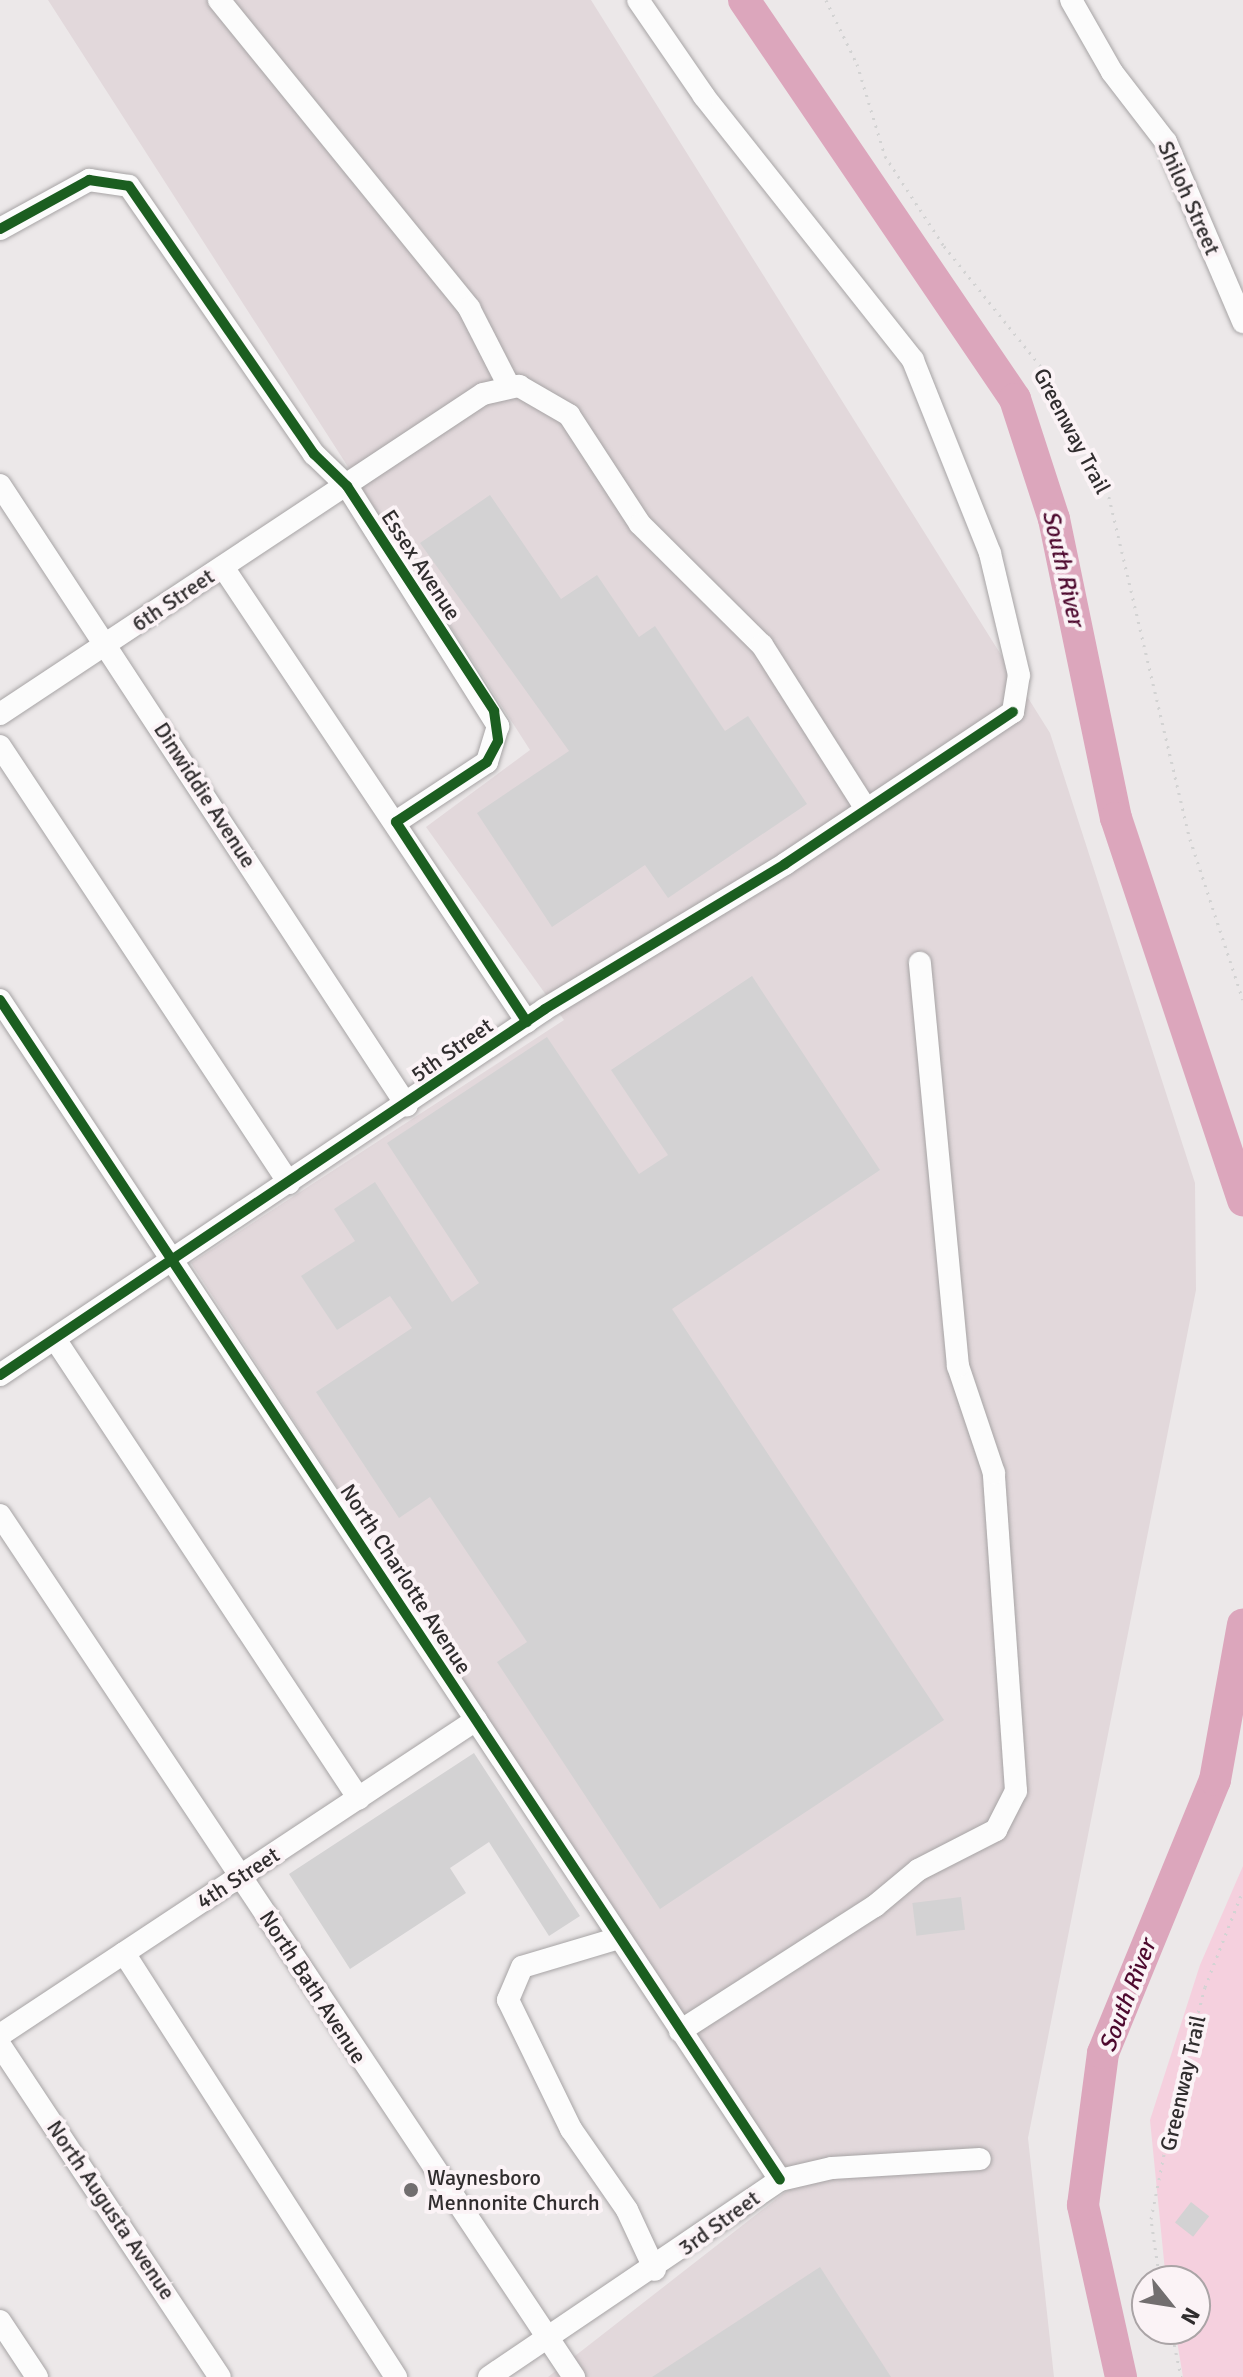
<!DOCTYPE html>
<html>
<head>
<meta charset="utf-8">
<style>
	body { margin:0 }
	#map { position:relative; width:1243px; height:2377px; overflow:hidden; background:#ece8e9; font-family:Signika,sans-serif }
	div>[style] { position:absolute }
	.built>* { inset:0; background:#e2d8db }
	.green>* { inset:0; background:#f5d0de }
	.river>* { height:32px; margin:-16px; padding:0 16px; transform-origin:16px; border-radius:16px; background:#dca6bc }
	.building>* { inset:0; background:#d3d2d3; transform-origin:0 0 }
	.path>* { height:3px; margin-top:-1.5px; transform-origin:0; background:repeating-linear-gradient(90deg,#d3d3d3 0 2px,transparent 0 8px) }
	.roads { filter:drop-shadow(0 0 2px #a7a4a5) drop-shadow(0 0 2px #a7a4a5) }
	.minor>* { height:22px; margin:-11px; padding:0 11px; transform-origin:11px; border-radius:11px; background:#fcfcfc }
	.cycleway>* { height:10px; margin:-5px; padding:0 5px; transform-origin:5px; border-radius:5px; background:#1b5e20 }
	.dots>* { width:22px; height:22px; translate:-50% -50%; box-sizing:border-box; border:4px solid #fbf3f6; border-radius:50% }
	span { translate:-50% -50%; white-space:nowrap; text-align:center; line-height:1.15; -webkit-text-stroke:8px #fbf3f6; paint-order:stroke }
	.street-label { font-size:22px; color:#302d2e }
	.poi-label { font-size:22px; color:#302d2e }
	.left { translate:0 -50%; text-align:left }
	.water-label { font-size:24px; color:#4e0a2f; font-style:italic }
	.north { position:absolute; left:1131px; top:2265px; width:80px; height:80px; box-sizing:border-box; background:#fbf3f6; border:2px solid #aaa4a6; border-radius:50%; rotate:120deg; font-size:22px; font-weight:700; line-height:32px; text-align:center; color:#302d2e }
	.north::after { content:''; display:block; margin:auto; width:28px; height:36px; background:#726e6f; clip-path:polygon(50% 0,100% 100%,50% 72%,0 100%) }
</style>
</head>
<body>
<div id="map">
	<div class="built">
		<i style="clip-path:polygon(48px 0,591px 0,1050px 733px,1195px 1183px,1196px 1290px,1028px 2138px,1054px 2377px,548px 2377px,793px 2186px,191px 1263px,564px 1020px,426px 827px,530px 750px)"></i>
	</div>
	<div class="green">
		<i style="clip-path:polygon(1243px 1866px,1243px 2377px,1183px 2377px,1175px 2329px,1195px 2329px,1195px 2281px,1166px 2281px,1150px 2120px,1200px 1965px)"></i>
	</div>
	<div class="river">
		<i style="left:744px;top:0;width:482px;rotate:55.8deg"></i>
		<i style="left:1015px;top:399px;width:126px;rotate:72deg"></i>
		<i style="left:1054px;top:519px;width:305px;rotate:78.3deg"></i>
		<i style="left:1116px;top:818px;width:403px;rotate:71.6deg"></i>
		<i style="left:1121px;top:2377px;width:176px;rotate:-102.5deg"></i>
		<i style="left:1083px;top:2205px;width:153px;rotate:-82.5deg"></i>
		<i style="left:1103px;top:2053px;width:295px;rotate:-67.7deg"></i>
		<i style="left:1215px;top:1780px;width:158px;rotate:-79.8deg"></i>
	</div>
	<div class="building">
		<i style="clip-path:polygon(490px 495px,561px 599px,597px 575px,639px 637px,655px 626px,725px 731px,748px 716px,807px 804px,668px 898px,645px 865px,552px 927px,477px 813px,569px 751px,420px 543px)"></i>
		<i style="clip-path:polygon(752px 976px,880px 1170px,672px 1309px,944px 1720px,660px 1909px,497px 1662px,527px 1642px,430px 1497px,399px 1518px,316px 1392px,412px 1328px,390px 1296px,337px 1330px,301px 1276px,355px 1241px,334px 1209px,375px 1182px,452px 1302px,479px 1283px,387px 1143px,547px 1037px,639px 1174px,668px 1155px,611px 1070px)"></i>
		<i style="clip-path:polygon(474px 1753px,580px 1916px,549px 1936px,489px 1842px,450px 1868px,466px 1893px,350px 1969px,289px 1874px)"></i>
		<i style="left:961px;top:1897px;width:33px;height:49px;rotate:83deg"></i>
		<i style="left:1191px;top:2202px;width:23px;height:26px;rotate:38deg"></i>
		<i style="clip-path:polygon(820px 2267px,891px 2377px,652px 2377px)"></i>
	</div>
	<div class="path">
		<i style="left:826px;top:0;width:71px;rotate:64.2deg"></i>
		<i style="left:857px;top:64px;width:96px;rotate:73.1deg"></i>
		<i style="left:885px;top:156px;width:108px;rotate:56.8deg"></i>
		<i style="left:944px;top:246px;width:158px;rotate:51.2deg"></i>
		<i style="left:1043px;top:369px;width:136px;rotate:61.9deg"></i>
		<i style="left:1107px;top:489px;width:360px;rotate:76.7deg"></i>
		<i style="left:1190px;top:839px;width:169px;rotate:71.8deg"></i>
		<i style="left:1160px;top:2281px;width:63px;rotate:-98.3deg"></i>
		<i style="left:1151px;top:2219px;width:116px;rotate:-78.6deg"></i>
		<i style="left:1174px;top:2105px;width:122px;rotate:-75.3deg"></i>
		<i style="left:1205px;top:1987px;width:104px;rotate:-68.6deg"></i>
		<i style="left:1171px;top:2329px;width:49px;rotate:78.2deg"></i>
	</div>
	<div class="roads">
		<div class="minor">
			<i style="left:219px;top:0;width:397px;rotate:50.9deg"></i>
			<i style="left:469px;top:308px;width:88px;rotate:62.9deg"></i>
			<i style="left:1071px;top:0;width:83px;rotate:60.3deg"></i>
			<i style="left:1112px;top:72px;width:88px;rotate:52.4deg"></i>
			<i style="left:1166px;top:142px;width:196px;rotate:66.8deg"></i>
			<i style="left:0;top:229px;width:102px;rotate:-28.8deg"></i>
			<i style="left:89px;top:180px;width:40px;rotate:8.5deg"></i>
			<i style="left:129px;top:186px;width:326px;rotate:55.4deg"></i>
			<i style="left:314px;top:454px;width:46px;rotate:44.1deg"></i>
			<i style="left:347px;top:486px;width:284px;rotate:57.8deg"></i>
			<i style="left:498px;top:726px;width:38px;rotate:107deg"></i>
			<i style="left:487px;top:762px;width:109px;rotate:146.6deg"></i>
			<i style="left:0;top:485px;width:742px;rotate:56.76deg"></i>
			<i style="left:223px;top:567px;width:547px;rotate:56.25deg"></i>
			<i style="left:0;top:714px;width:579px;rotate:-33.53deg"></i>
			<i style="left:483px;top:394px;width:37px;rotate:-13deg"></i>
			<i style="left:519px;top:386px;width:58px;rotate:30.1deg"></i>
			<i style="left:569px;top:415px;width:130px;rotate:56.9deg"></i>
			<i style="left:640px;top:524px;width:172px;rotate:44.8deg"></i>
			<i style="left:762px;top:645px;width:194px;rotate:57.6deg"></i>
			<i style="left:0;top:746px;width:524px;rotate:56.52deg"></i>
			<i style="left:0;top:1000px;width:1414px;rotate:56.53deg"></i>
			<i style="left:55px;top:1339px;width:551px;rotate:56.54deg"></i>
			<i style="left:0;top:1375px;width:656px;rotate:-33.88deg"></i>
			<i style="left:545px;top:1009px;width:280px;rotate:-31.1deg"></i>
			<i style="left:785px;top:864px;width:274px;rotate:-33.7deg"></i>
			<i style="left:1013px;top:712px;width:37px;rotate:-81deg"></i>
			<i style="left:1019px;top:675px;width:125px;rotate:-103.4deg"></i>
			<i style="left:990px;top:553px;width:208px;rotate:-111.8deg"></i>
			<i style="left:913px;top:360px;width:337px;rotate:-128.4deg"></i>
			<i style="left:704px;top:96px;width:116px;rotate:-124.5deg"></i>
			<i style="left:0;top:1515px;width:1036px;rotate:56.34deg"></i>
			<i style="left:619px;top:1938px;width:101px;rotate:163.4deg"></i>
			<i style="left:522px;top:1967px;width:36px;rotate:113deg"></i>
			<i style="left:508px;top:2000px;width:144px;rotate:64deg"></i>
			<i style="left:571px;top:2129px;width:98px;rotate:55.3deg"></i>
			<i style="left:627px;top:2210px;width:66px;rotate:65deg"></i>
			<i style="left:124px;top:1953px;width:504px;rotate:57.32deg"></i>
			<i style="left:680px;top:2031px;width:232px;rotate:-32.7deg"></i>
			<i style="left:875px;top:1906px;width:56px;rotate:-39.9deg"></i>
			<i style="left:918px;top:1870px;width:88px;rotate:-27.1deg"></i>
			<i style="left:996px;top:1830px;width:44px;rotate:-62.9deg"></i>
			<i style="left:1016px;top:1791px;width:319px;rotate:-94deg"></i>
			<i style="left:994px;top:1473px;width:113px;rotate:-108.6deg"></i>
			<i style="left:958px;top:1366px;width:405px;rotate:-95.4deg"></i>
			<i style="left:0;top:2035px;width:571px;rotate:-33.5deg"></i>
			<i style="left:0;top:2045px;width:398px;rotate:56.5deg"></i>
			<i style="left:0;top:2321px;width:67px;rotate:56.5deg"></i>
			<i style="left:489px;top:2377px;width:351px;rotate:-34.1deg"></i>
			<i style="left:780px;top:2180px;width:53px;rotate:-13deg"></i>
			<i style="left:832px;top:2168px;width:148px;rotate:-3.5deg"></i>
		</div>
	</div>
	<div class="cycleway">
		<i style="left:0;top:229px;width:102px;rotate:-28.8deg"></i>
		<i style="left:89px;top:180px;width:40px;rotate:8.5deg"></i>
		<i style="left:129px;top:186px;width:326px;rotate:55.4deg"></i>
		<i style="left:314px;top:454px;width:46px;rotate:44.1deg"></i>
		<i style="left:347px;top:486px;width:269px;rotate:56.8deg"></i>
		<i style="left:494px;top:711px;width:30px;rotate:82deg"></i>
		<i style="left:498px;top:741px;width:24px;rotate:118deg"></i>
		<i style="left:487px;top:762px;width:109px;rotate:146.6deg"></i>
		<i style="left:396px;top:822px;width:239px;rotate:56.8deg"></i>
		<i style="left:0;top:1000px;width:1414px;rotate:56.53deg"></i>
		<i style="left:0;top:1375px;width:656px;rotate:-33.88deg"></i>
		<i style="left:545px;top:1009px;width:280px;rotate:-31.1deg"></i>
		<i style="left:785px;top:864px;width:274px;rotate:-33.7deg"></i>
	</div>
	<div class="dots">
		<i style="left:411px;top:2190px;background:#726e6f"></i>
	</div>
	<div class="street-label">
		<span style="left:1189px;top:198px;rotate:66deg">Shiloh Street</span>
		<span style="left:1072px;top:431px;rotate:62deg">Greenway Trail</span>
		<span style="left:421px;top:565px;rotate:57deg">Essex Avenue</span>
		<span style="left:173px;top:600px;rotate:-34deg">6th Street</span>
		<span style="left:205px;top:795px;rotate:57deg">Dinwiddie Avenue</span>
		<span style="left:452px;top:1050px;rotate:-35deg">5th Street</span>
		<span style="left:406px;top:1579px;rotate:57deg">North Charlotte Avenue</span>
		<span style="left:238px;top:1878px;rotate:-33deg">4th Street</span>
		<span style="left:313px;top:1987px;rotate:57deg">North Bath Avenue</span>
		<span style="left:1183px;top:2083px;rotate:-77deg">Greenway Trail</span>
		<span style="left:111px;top:2210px;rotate:56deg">North Augusta Avenue</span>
		<span style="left:719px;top:2223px;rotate:-36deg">3rd Street</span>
	</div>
	<div class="poi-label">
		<span class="left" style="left:427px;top:2190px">Waynesboro<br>Mennonite Church</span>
	</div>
	<div class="water-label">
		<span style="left:1063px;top:568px;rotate:77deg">South River</span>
		<span style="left:1128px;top:1996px;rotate:-69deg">South River</span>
	</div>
	<div class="north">N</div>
</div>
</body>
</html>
